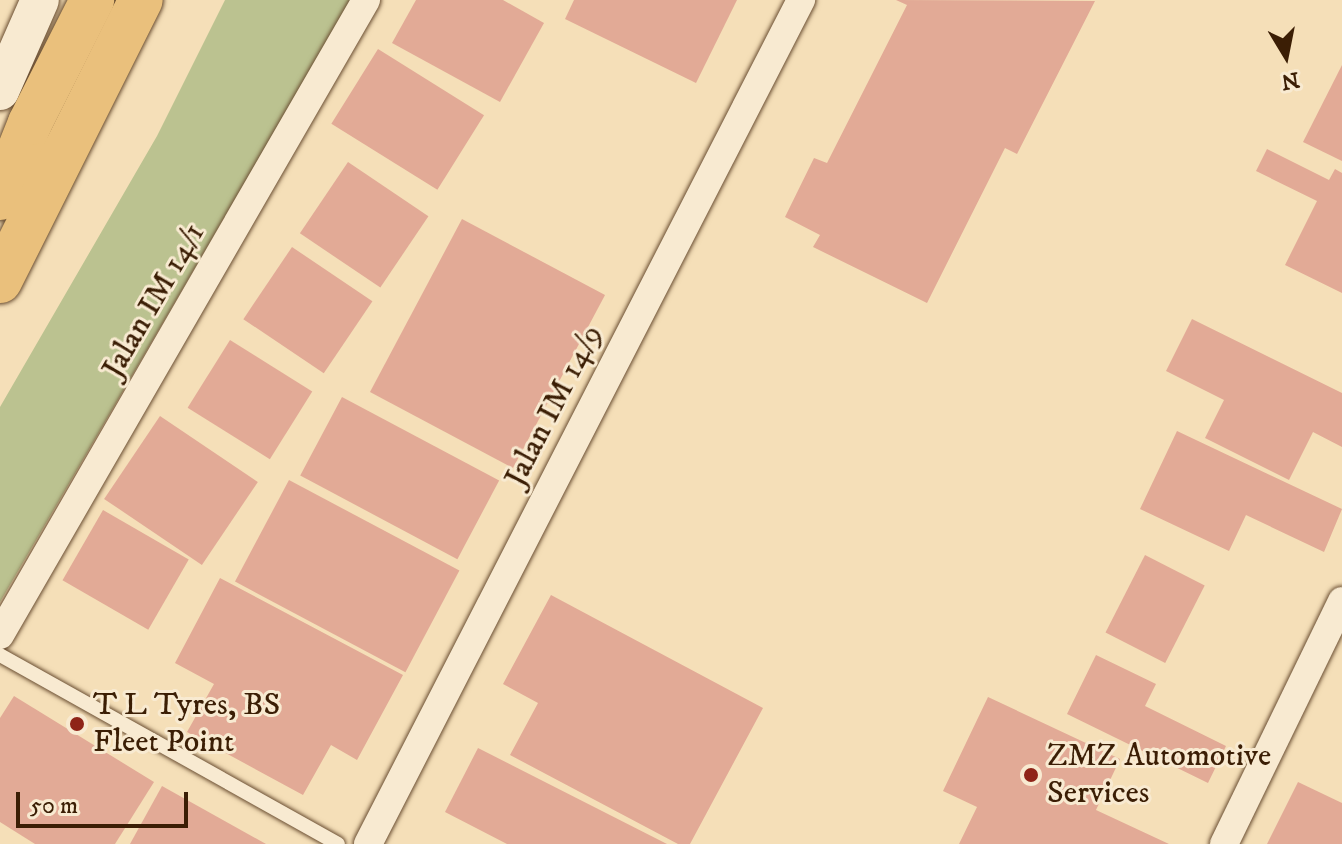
<!DOCTYPE html>
<html>
<head>
<meta charset="utf-8">
<style>
	body { margin:0 }
	#map { position:relative; width:1342px; height:844px; overflow:hidden; background:#f5dfb8; font-family:"IM FELL DW Pica",serif }
	div>[style] { position:absolute }
	.green>* { inset:0; background:#bbc290 }
	.building>* { inset:0; background:#e2aa96; transform-origin:0 0 }
	.roads { filter:drop-shadow(0 0 2px #6a4e32) drop-shadow(0 0 2px #6a4e32) }
	.lane>* { height:14px; margin:-7px; padding:0 7px; transform-origin:7px; border-radius:7px; background:#f8ead1 }
	.street>* { height:28px; margin:-14px; padding:0 14px; transform-origin:14px; border-radius:14px; background:#f8ead1 }
	.secondary>* { height:38px; margin:-19px; padding:0 19px; transform-origin:19px; border-radius:19px; background:#f8ead1 }
	.highway>* { height:44px; margin:-22px; padding:0 22px; transform-origin:22px; border-radius:22px; background:#eac07c }
	.dots>* { width:22px; height:22px; translate:-50% -50%; box-sizing:border-box; border:4px solid #f8ead1; border-radius:50% }
	span { translate:-50% -50%; white-space:nowrap; text-align:center; line-height:1.15; -webkit-text-stroke:6px #f8ead1; paint-order:stroke }
	.street-label { font-size:32px; color:#3b1e05 }
	.poi-label { font-size:32px; color:#3b1e05 }
	.left { translate:0 -50%; text-align:left }
	.north { position:absolute; left:1246px; top:16px; width:80px; height:80px; -webkit-text-stroke:6px #f8ead1; paint-order:stroke; rotate:170deg; font-size:22px; font-weight:700; line-height:32px; text-align:center; color:#3b1e05 }
	.north::after { content:''; display:block; margin:auto; width:28px; height:36px; background:#3b1e05; clip-path:polygon(50% 0,100% 100%,50% 72%,0 100%) }
	.scale { position:absolute; left:16px; top:792px; width:172px; height:36px; box-sizing:border-box; border:4px solid #3b1e05; border-top:0; padding-left:10px; font-size:24px; line-height:28px; white-space:nowrap; color:#3b1e05; -webkit-text-stroke:6px #f8ead1; paint-order:stroke }
</style>
</head>
<body>
<div id="map">
	<div class="green">
		<i style="clip-path:polygon(225px 0,351px 0,0 602px,0 407px,157px 136px)"></i>
	</div>
	<div class="building">
		<i style="clip-path:polygon(416px 0,503px 0,544px 23px,500px 102px,392px 43px)"></i>
		<i style="clip-path:polygon(574px 0,737px 0,696px 83px,565px 19px)"></i>
		<i style="clip-path:polygon(896px 0,1095px 1px,1017px 154px,1005px 148px,927px 303px,813px 247px,820px 235px,785px 217px,814px 158px,827px 163px,907px 5px)"></i>
		<i style="left:378px;top:49px;width:125px;height:88px;rotate:32deg"></i>
		<i style="clip-path:polygon(1342px 65px,1342px 161px,1303px 142px)"></i>
		<i style="clip-path:polygon(1267px 149px,1329px 180px,1335px 169px,1342px 173px,1342px 293px,1285px 265px,1317px 201px,1256px 171px)"></i>
		<i style="left:348px;top:162px;width:97px;height:86px;rotate:34deg"></i>
		<i style="left:462px;top:219px;width:162px;height:196px;rotate:28deg"></i>
		<i style="left:292px;top:247px;width:97px;height:87px;rotate:34deg"></i>
		<i style="clip-path:polygon(1192px 319px,1342px 393px,1342px 447px,1313px 432px,1289px 480px,1205px 438px,1224px 400px,1166px 371px)"></i>
		<i style="left:230px;top:340px;width:97px;height:80px;rotate:32deg"></i>
		<i style="left:342px;top:397px;width:178px;height:89px;rotate:28deg"></i>
		<i style="left:160px;top:416px;width:118px;height:100px;rotate:34deg"></i>
		<i style="clip-path:polygon(1177px 431px,1342px 509px,1324px 552px,1246px 515px,1229px 551px,1140px 509px)"></i>
		<i style="left:289px;top:480px;width:193px;height:115px;rotate:28deg"></i>
		<i style="left:103px;top:510px;width:99px;height:81px;rotate:30deg"></i>
		<i style="left:1145px;top:555px;width:67px;height:87px;rotate:27deg"></i>
		<i style="clip-path:polygon(220px 578px,403px 675px,357px 760px,331px 745px,303px 795px,187px 732px,214px 684px,175px 663px)"></i>
		<i style="clip-path:polygon(551px 595px,763px 708px,690px 844px,678px 844px,510px 755px,538px 703px,503px 684px)"></i>
		<i style="clip-path:polygon(1096px 655px,1156px 684px,1145px 706px,1226px 746px,1208px 783px,1067px 714px)"></i>
		<i style="clip-path:polygon(14px 696px,154px 782px,115px 844px,35px 844px,0 822px,0 718px)"></i>
		<i style="clip-path:polygon(988px 697px,1120px 759px,1096px 810px,1169px 844px,959px 844px,977px 807px,943px 791px)"></i>
		<i style="clip-path:polygon(478px 748px,667px 844px,507px 844px,445px 812px)"></i>
		<i style="clip-path:polygon(1298px 782px,1342px 803px,1342px 844px,1267px 844px)"></i>
		<i style="clip-path:polygon(162px 786px,266px 844px,130px 844px)"></i>
	</div>
	<div class="roads">
		<div class="lane">
			<i style="left:0;top:655px;width:387px;rotate:29.2deg"></i>
		</div>
		<div class="street">
			<i style="left:0;top:635px;width:733px;rotate:-60.04deg"></i>
			<i style="left:368px;top:844px;width:949px;rotate:-62.84deg"></i>
			<i style="left:1224px;top:844px;width:270px;rotate:-64.1deg"></i>
		</div>
		<div class="secondary">
			<i style="left:0;top:91px;width:99px;rotate:-66.3deg"></i>
		</div>
		<div class="highway">
			<i style="left:0;top:198px;width:81px;rotate:-68.2deg"></i>
			<i style="left:30px;top:123px;width:138px;rotate:-63.2deg"></i>
			<i style="left:0;top:281px;width:314px;rotate:-63.4deg"></i>
		</div>
	</div>
	<div class="dots">
		<i style="left:77px;top:724px;background:#8f2418"></i>
		<i style="left:1031px;top:775px;background:#8f2418"></i>
	</div>
	<div class="street-label">
		<span style="left:154px;top:301px;rotate:-60deg">Jalan IM 14/1</span>
		<span style="left:554px;top:406px;rotate:-63deg">Jalan IM 14/9</span>
	</div>
	<div class="poi-label">
		<span class="left" style="left:93px;top:724px">T L Tyres, BS<br>Fleet Point</span>
		<span class="left" style="left:1047px;top:775px">ZMZ Automotive<br>Services</span>
	</div>
	<div class="north">N</div>
	<div class="scale">50 m</div>
</div>
</body>
</html>
